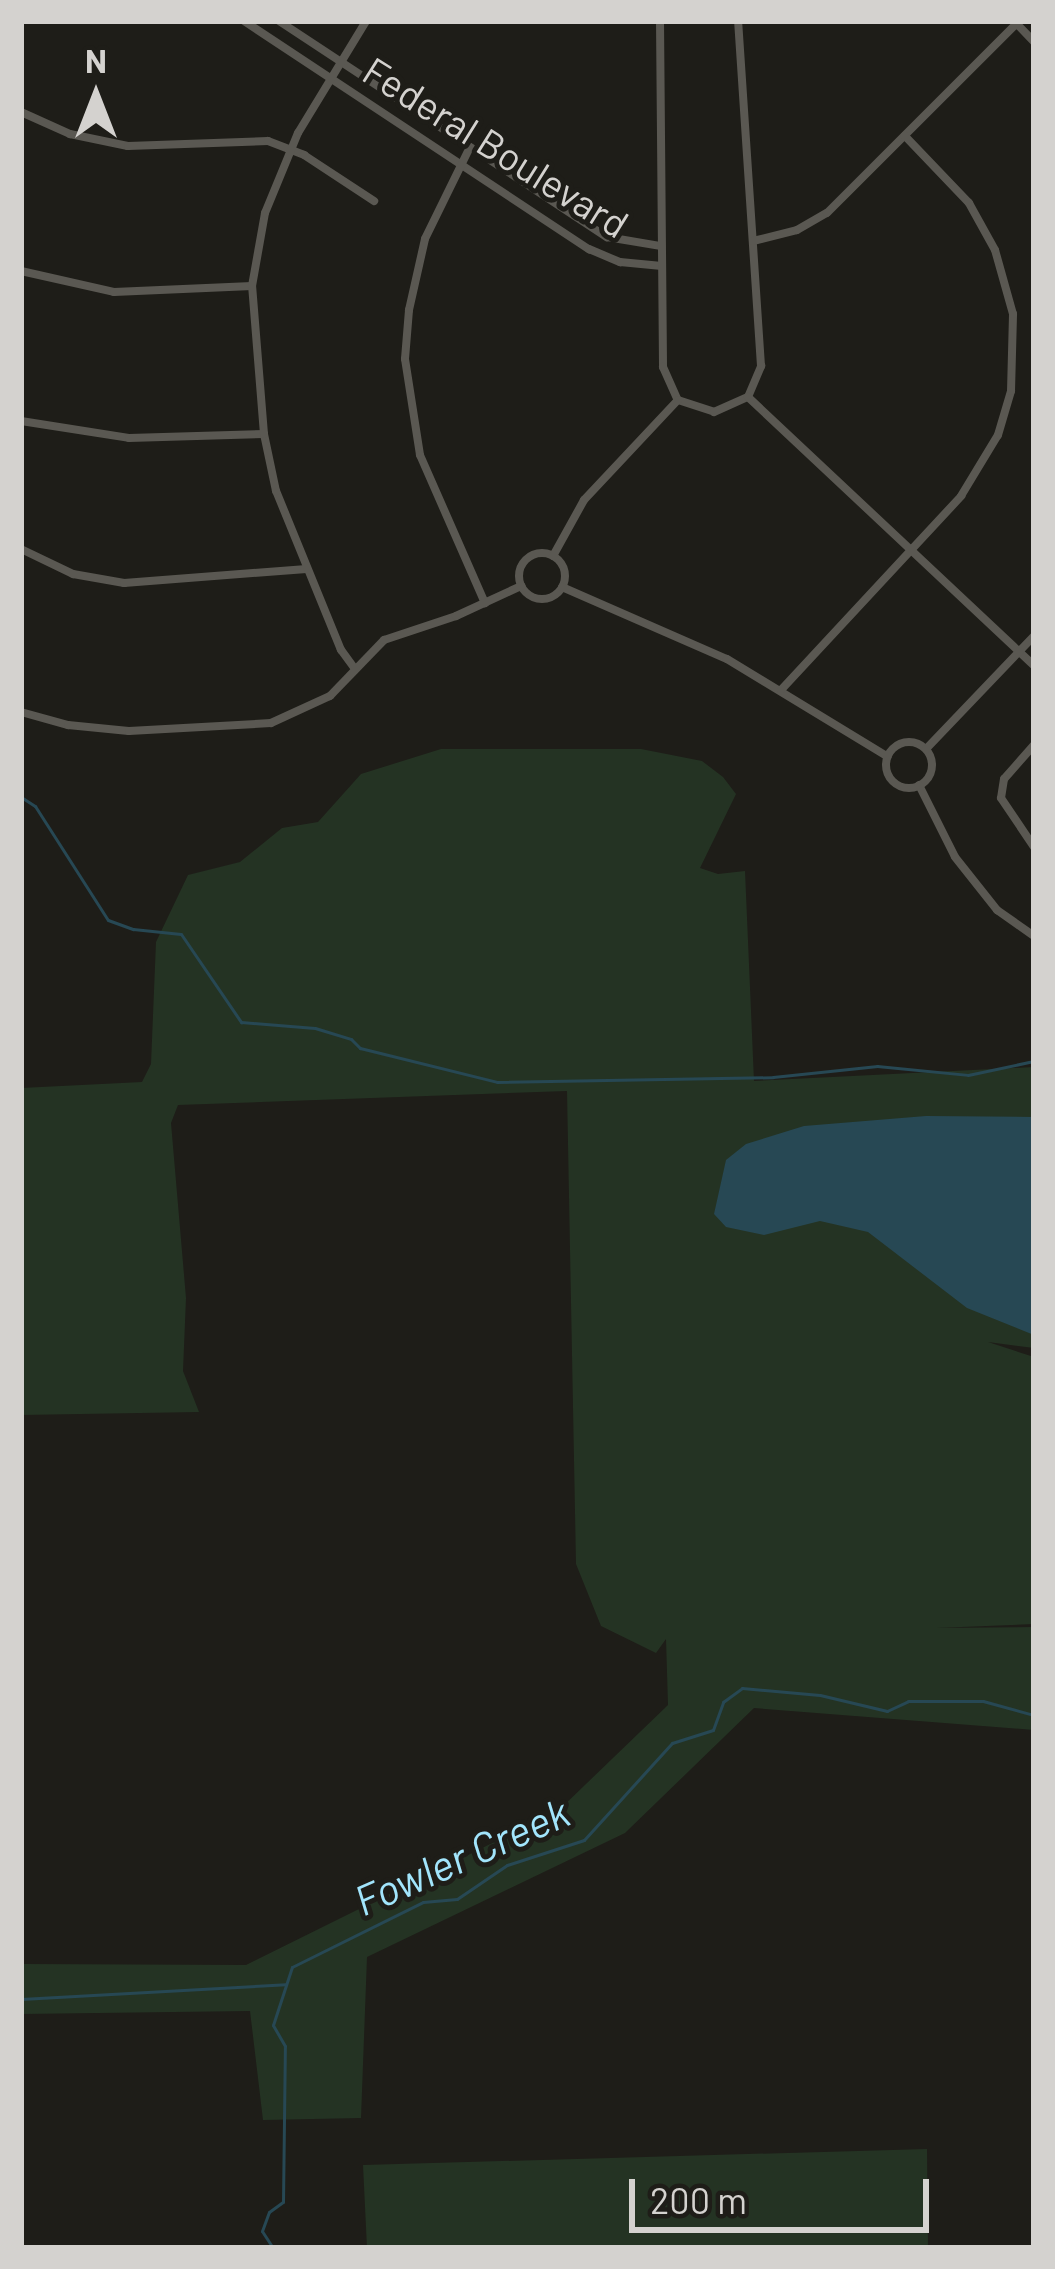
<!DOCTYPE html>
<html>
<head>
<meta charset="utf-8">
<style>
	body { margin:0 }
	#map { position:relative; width:1055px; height:2269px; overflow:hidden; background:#1e1d18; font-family:Barlow,sans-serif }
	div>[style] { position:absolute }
	.green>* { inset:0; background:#243323 }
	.water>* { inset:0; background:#274854 }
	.stream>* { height:3px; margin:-1.5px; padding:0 1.5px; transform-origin:1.5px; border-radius:1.5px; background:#274854 }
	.minor>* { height:8px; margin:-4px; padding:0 4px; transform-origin:4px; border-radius:4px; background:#5a5852 }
	.minor>.ring { margin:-4px; padding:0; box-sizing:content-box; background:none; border:8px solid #5a5852; border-radius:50% }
	span { translate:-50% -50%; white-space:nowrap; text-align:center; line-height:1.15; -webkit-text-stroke:10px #1e1d18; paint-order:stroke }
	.street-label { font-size:39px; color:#d4d2cf }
	.water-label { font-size:42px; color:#a2e5fc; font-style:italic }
	.frame { position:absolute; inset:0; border:24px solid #d4d2cf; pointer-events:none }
	.north { position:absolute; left:36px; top:36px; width:120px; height:120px; -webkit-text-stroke:9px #1e1d18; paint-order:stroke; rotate:0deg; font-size:33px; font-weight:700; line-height:48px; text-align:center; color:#d4d2cf }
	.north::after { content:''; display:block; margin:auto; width:42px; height:54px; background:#d4d2cf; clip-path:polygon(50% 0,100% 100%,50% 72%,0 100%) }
	.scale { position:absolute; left:629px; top:2179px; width:300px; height:54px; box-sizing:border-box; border:6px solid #d4d2cf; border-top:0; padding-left:15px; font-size:36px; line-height:42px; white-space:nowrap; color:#d4d2cf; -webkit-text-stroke:9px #1e1d18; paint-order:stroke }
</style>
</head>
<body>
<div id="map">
	<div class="green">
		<i style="clip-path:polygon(441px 749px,641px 749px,702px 761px,723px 777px,736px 794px,700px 868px,718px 874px,745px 871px,754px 1081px,1034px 1067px,1034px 1348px,988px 1342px,1034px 1357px,1034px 1624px,936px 1628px,1034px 1627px,1034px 1730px,754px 1708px,625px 1833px,367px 1957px,361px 2118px,263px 2120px,250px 2011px,21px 2014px,21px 1964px,246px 1965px,559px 1810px,668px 1705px,666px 1639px,656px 1653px,601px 1626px,576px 1564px,567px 1091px,178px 1105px,171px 1123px,186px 1298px,183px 1371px,199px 1412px,21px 1415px,21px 1088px,142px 1082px,151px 1064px,156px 942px,188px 875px,240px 862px,282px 828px,318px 822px,361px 774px)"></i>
		<i style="clip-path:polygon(927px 2149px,928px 2247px,367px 2248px,363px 2165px)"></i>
	</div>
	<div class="water">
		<i style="clip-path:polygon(926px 1116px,1034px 1117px,1034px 1335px,967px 1308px,868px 1232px,820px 1221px,764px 1235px,726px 1227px,714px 1214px,726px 1160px,746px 1144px,804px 1126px)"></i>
	</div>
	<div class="stream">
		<i style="left:21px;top:797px;width:17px;rotate:33deg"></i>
		<i style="left:35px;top:806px;width:135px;rotate:57.4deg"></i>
		<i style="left:108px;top:920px;width:27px;rotate:20deg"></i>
		<i style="left:133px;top:929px;width:48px;rotate:5.9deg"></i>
		<i style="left:181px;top:934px;width:107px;rotate:55.7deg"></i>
		<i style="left:241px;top:1022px;width:74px;rotate:4.6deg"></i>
		<i style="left:315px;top:1028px;width:38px;rotate:17deg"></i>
		<i style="left:351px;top:1039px;width:13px;rotate:45deg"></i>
		<i style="left:360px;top:1048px;width:141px;rotate:13.9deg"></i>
		<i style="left:497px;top:1082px;width:276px;rotate:-1deg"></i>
		<i style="left:773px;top:1077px;width:105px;rotate:-6deg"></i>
		<i style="left:877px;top:1066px;width:91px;rotate:5.6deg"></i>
		<i style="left:968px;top:1075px;width:67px;rotate:-12deg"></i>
		<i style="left:21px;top:1999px;width:265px;rotate:-3.2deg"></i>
		<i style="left:273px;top:2248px;width:20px;rotate:-123deg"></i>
		<i style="left:262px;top:2231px;width:20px;rotate:-70deg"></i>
		<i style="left:269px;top:2212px;width:17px;rotate:-36deg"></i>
		<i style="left:283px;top:2202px;width:156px;rotate:-89.3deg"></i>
		<i style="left:285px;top:2046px;width:24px;rotate:-120deg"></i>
		<i style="left:273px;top:2025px;width:61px;rotate:-71.9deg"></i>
		<i style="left:292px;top:1967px;width:146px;rotate:-26.4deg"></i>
		<i style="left:423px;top:1902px;width:34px;rotate:-5deg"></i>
		<i style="left:457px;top:1899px;width:60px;rotate:-34.2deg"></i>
		<i style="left:507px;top:1865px;width:81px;rotate:-18deg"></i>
		<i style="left:584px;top:1840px;width:131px;rotate:-47.8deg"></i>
		<i style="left:672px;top:1743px;width:43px;rotate:-17.6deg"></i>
		<i style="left:713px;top:1730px;width:30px;rotate:-70deg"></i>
		<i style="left:723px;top:1702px;width:24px;rotate:-36deg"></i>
		<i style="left:742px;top:1688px;width:78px;rotate:5.1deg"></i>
		<i style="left:820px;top:1695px;width:69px;rotate:13.4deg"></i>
		<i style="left:887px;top:1711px;width:23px;rotate:-25deg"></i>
		<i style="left:908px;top:1701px;width:75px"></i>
		<i style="left:983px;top:1701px;width:53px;rotate:15.4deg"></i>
	</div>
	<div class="minor">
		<i style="left:244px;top:21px;width:414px;rotate:33.5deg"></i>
		<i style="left:589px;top:249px;width:34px;rotate:23deg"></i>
		<i style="left:620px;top:262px;width:42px;rotate:5.4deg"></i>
		<i style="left:279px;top:21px;width:393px;rotate:33.4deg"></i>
		<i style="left:607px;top:237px;width:55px;rotate:9.5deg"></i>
		<i style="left:660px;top:21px;width:346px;rotate:89.5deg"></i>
		<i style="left:663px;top:367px;width:36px;rotate:66deg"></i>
		<i style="left:678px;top:400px;width:38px;rotate:18deg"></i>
		<i style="left:714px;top:412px;width:37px;rotate:-24deg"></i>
		<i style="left:748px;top:397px;width:34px;rotate:-67deg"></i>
		<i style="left:761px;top:366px;width:346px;rotate:-93.8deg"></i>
		<i style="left:1014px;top:21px;width:29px;rotate:46deg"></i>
		<i style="left:21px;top:112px;width:54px;rotate:24.2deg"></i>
		<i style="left:70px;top:134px;width:59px;rotate:11.7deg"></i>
		<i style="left:128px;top:146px;width:140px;rotate:-2deg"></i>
		<i style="left:268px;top:141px;width:39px;rotate:21deg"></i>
		<i style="left:304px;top:155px;width:84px;rotate:33.3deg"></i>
		<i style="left:470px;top:147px;width:102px;rotate:116.1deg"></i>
		<i style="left:425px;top:239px;width:73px;rotate:102.7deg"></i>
		<i style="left:409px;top:310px;width:49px;rotate:94.7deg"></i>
		<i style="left:405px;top:359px;width:97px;rotate:81.1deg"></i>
		<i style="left:420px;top:455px;width:162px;rotate:66.3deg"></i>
		<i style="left:753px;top:241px;width:45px;rotate:-14deg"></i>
		<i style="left:797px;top:230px;width:34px;rotate:-30deg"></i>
		<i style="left:827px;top:213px;width:269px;rotate:-45deg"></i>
		<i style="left:21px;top:271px;width:95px;rotate:12.7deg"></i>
		<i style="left:114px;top:292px;width:138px;rotate:-2.5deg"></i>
		<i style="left:748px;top:397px;width:393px;rotate:43.2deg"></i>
		<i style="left:21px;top:421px;width:109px;rotate:8.9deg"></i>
		<i style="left:129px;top:438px;width:135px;rotate:-1.7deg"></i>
		<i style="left:21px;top:549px;width:58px;rotate:25.7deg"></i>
		<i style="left:73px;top:574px;width:52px;rotate:10deg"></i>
		<i style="left:124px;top:583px;width:183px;rotate:-4.4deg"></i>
		<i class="ring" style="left:519px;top:553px;width:38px;height:38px"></i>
		<i style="left:553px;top:556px;width:64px;rotate:-61deg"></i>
		<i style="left:584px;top:500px;width:137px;rotate:-46.8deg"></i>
		<i style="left:562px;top:587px;width:180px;rotate:23.6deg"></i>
		<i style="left:727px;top:659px;width:188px;rotate:31.3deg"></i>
		<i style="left:355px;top:669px;width:24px;rotate:-126deg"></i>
		<i style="left:341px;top:650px;width:172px;rotate:-112.2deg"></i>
		<i style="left:276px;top:491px;width:58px;rotate:-101.9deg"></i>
		<i style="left:264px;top:434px;width:148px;rotate:-94.6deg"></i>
		<i style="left:252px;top:286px;width:74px;rotate:-79.9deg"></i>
		<i style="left:265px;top:213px;width:87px;rotate:-67.6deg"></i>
		<i style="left:298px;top:133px;width:131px;rotate:-58.7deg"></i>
		<i style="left:781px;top:690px;width:265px;rotate:-47.1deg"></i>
		<i style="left:961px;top:496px;width:71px;rotate:-58.8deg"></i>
		<i style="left:998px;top:435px;width:46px;rotate:-73.5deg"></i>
		<i style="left:1011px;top:391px;width:77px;rotate:-88.5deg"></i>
		<i style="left:1013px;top:314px;width:66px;rotate:-105.7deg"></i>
		<i style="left:995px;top:250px;width:54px;rotate:-119deg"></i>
		<i style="left:969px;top:203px;width:93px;rotate:-133.7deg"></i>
		<i style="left:21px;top:712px;width:49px;rotate:15.5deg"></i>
		<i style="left:68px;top:725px;width:61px;rotate:5.6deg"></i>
		<i style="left:129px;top:731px;width:142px;rotate:-3.2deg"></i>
		<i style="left:271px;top:723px;width:65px;rotate:-24.6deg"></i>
		<i style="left:330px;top:696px;width:78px;rotate:-46deg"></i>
		<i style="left:384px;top:640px;width:76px;rotate:-18.4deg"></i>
		<i style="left:456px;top:616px;width:72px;rotate:-24.8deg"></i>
		<i class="ring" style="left:886px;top:742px;width:38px;height:38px"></i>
		<i style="left:1034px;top:745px;width:45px;rotate:131.4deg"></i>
		<i style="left:1004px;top:779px;width:19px;rotate:99deg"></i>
		<i style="left:1001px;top:798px;width:59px;rotate:56deg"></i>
		<i style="left:926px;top:749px;width:156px;rotate:-46.3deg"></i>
		<i style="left:919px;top:785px;width:80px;rotate:63.4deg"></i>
		<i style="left:955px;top:857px;width:68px;rotate:51.6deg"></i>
		<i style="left:997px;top:910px;width:45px;rotate:35.1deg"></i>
	</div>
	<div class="street-label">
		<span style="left:496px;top:147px;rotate:32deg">Federal Boulevard</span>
	</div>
	<div class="water-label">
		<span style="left:461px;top:1855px;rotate:-24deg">Fowler Creek</span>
	</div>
	<div class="frame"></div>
	<div class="north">N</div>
	<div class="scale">200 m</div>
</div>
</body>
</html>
